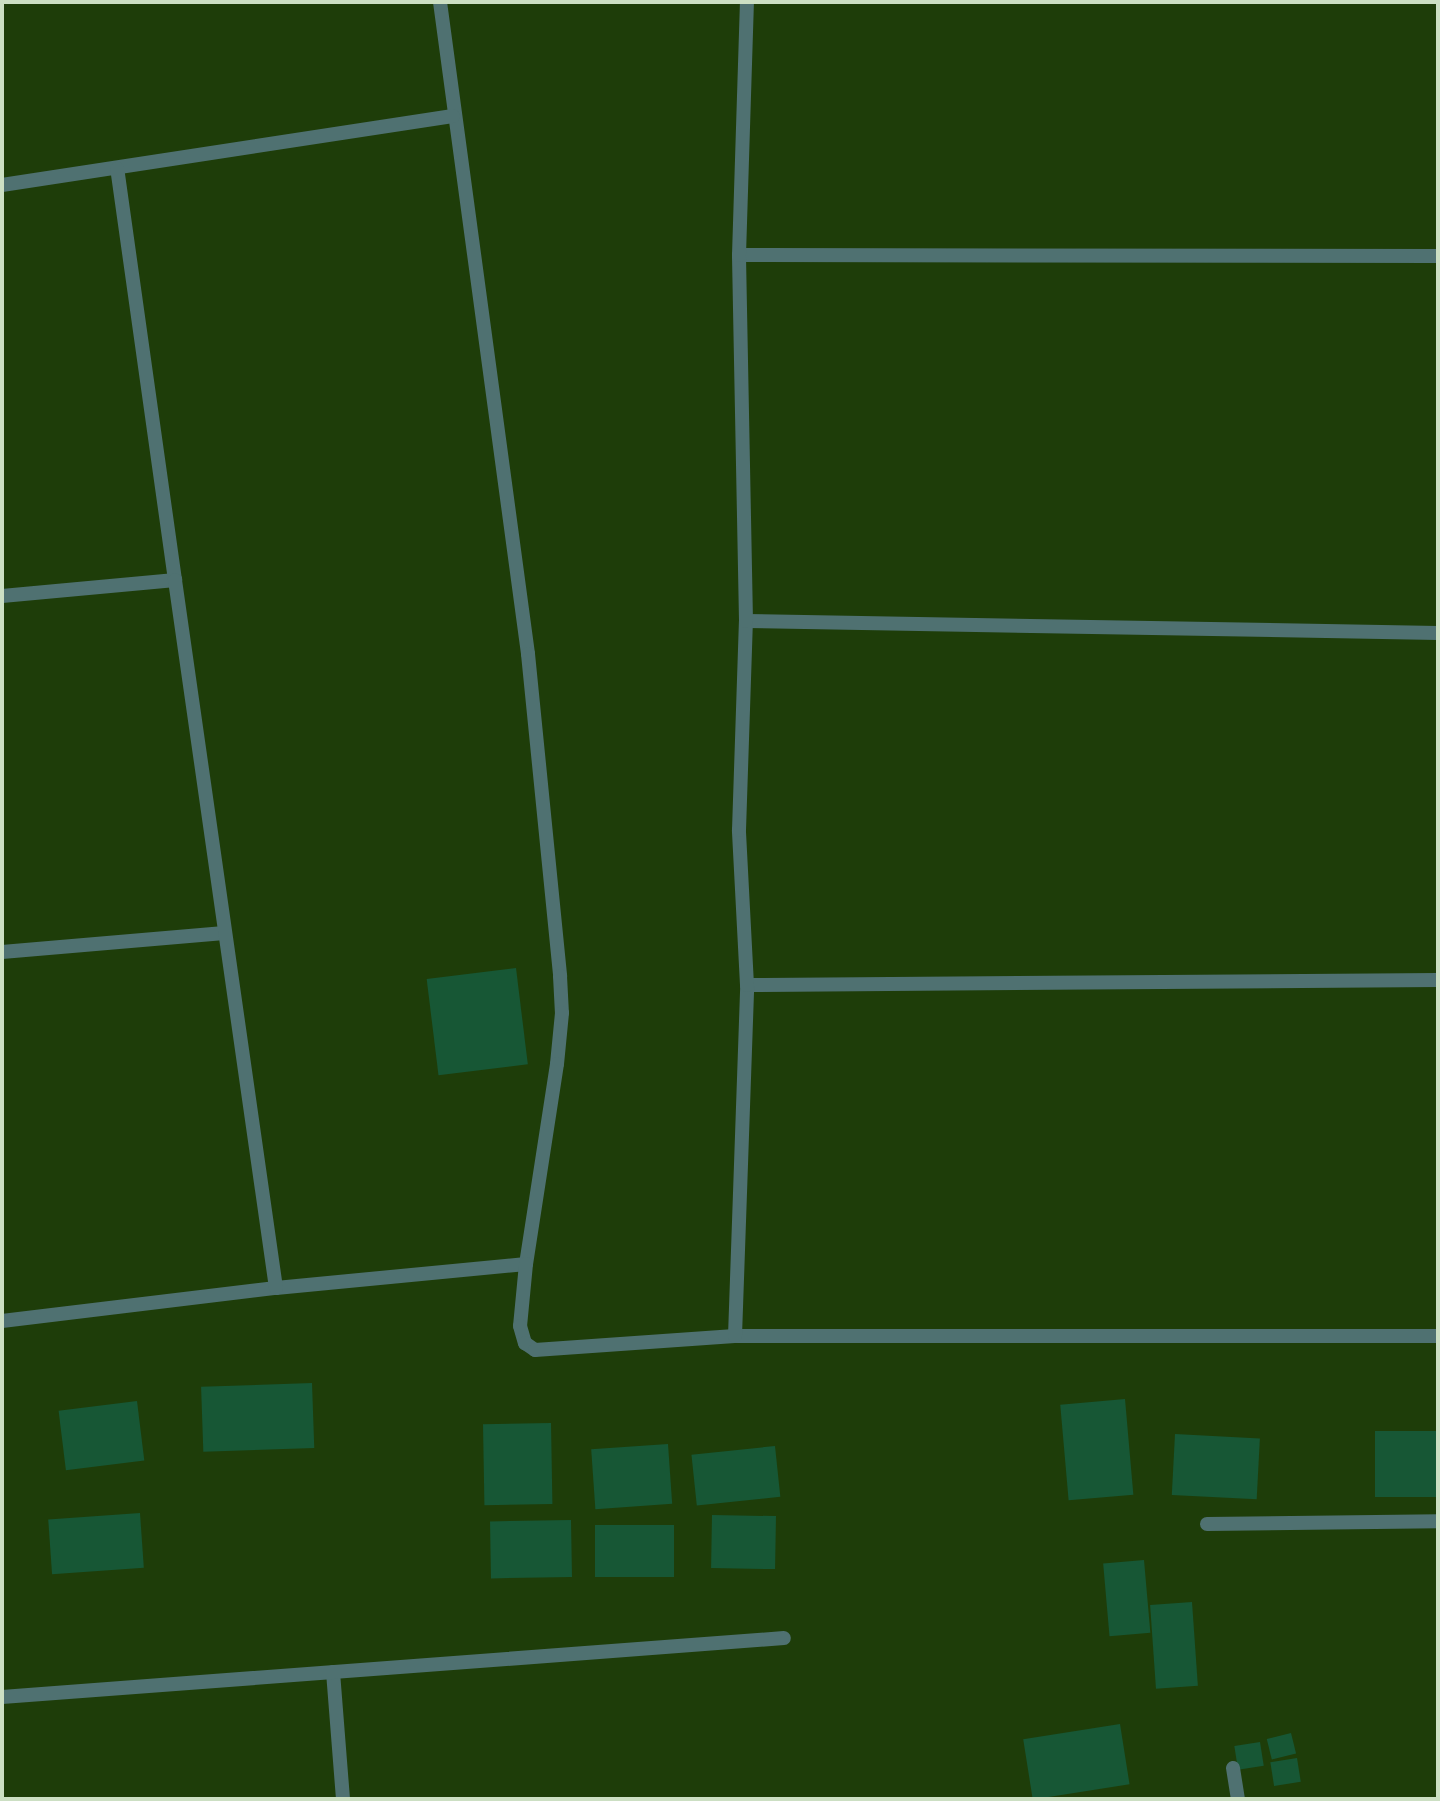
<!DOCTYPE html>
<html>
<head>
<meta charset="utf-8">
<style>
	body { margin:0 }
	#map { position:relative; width:1440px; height:1801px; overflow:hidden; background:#1e3d09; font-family:Ubuntu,sans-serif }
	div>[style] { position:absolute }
	.building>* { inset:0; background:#175735; transform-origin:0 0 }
	.lane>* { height:14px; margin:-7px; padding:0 7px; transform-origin:7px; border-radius:7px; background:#4f7171 }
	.street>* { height:14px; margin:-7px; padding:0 7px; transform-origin:7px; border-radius:7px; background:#4f7171 }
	span { translate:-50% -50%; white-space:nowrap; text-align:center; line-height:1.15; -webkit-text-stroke:5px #1e3d09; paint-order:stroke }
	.frame { position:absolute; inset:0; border:4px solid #ccdfc3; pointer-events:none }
</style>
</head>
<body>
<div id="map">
	<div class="building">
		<i style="left:516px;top:968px;width:97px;height:90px;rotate:83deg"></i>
		<i style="left:312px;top:1383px;width:65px;height:111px;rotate:88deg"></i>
		<i style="left:1125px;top:1399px;width:96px;height:65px;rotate:85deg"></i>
		<i style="left:137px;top:1401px;width:60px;height:79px;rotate:83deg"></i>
		<i style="left:551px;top:1423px;width:81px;height:68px;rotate:89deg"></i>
		<i style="left:1438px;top:1431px;width:66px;height:63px;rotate:90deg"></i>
		<i style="left:1175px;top:1434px;width:85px;height:61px;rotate:3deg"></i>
		<i style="left:668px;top:1444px;width:60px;height:77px;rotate:86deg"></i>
		<i style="left:775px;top:1446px;width:51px;height:84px;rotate:84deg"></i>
		<i style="left:140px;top:1513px;width:55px;height:92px;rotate:86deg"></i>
		<i style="left:712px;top:1515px;width:64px;height:53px;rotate:1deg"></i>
		<i style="left:571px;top:1520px;width:57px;height:81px;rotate:89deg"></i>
		<i style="left:595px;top:1525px;width:79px;height:52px"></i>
		<i style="left:1144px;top:1560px;width:73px;height:41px;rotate:85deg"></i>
		<i style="left:1192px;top:1602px;width:84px;height:42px;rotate:86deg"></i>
		<i style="left:1120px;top:1724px;width:61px;height:98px;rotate:81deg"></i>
		<i style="left:1291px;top:1733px;width:21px;height:25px;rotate:76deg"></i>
		<i style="left:1260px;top:1742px;width:24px;height:26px;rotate:81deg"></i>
		<i style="left:1297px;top:1758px;width:24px;height:27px;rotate:81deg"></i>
	</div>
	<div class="lane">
		<i style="left:1233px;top:1768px;width:31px;rotate:81deg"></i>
	</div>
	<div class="street">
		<i style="left:440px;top:2px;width:658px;rotate:82.31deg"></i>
		<i style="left:528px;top:654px;width:324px;rotate:84.3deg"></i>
		<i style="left:560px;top:976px;width:37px;rotate:87deg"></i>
		<i style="left:562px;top:1013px;width:51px;rotate:95.6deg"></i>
		<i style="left:557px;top:1064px;width:202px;rotate:98.8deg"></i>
		<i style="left:2px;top:185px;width:456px;rotate:-8.7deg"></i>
		<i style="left:739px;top:255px;width:699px;rotate:0.08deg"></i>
		<i style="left:2px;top:596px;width:174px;rotate:-5.3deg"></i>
		<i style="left:175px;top:580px;width:415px;rotate:-98deg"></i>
		<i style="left:746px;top:621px;width:692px;rotate:0.99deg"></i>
		<i style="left:2px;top:952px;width:223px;rotate:-4.9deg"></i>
		<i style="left:747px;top:985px;width:691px;rotate:-0.41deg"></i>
		<i style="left:276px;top:1288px;width:251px;rotate:-5.5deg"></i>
		<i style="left:526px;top:1264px;width:62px;rotate:95.5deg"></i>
		<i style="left:520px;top:1326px;width:18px;rotate:74deg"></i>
		<i style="left:525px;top:1343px;width:12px;rotate:35deg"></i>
		<i style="left:535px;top:1350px;width:200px;rotate:-4deg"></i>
		<i style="left:735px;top:1336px;width:703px"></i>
		<i style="left:2px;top:1321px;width:276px;rotate:-6.9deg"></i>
		<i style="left:276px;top:1288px;width:715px;rotate:-98.12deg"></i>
		<i style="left:735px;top:1336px;width:351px;rotate:-88deg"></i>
		<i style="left:747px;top:985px;width:155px;rotate:-93deg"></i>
		<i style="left:739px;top:830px;width:209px;rotate:-88.1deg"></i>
		<i style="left:746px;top:621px;width:366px;rotate:-91.1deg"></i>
		<i style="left:739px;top:255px;width:253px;rotate:-88.2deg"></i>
		<i style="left:1207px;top:1524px;width:231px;rotate:-0.7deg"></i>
		<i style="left:333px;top:1672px;width:127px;rotate:85.5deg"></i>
		<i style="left:2px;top:1697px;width:784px;rotate:-4.31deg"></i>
	</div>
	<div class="frame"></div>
</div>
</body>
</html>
